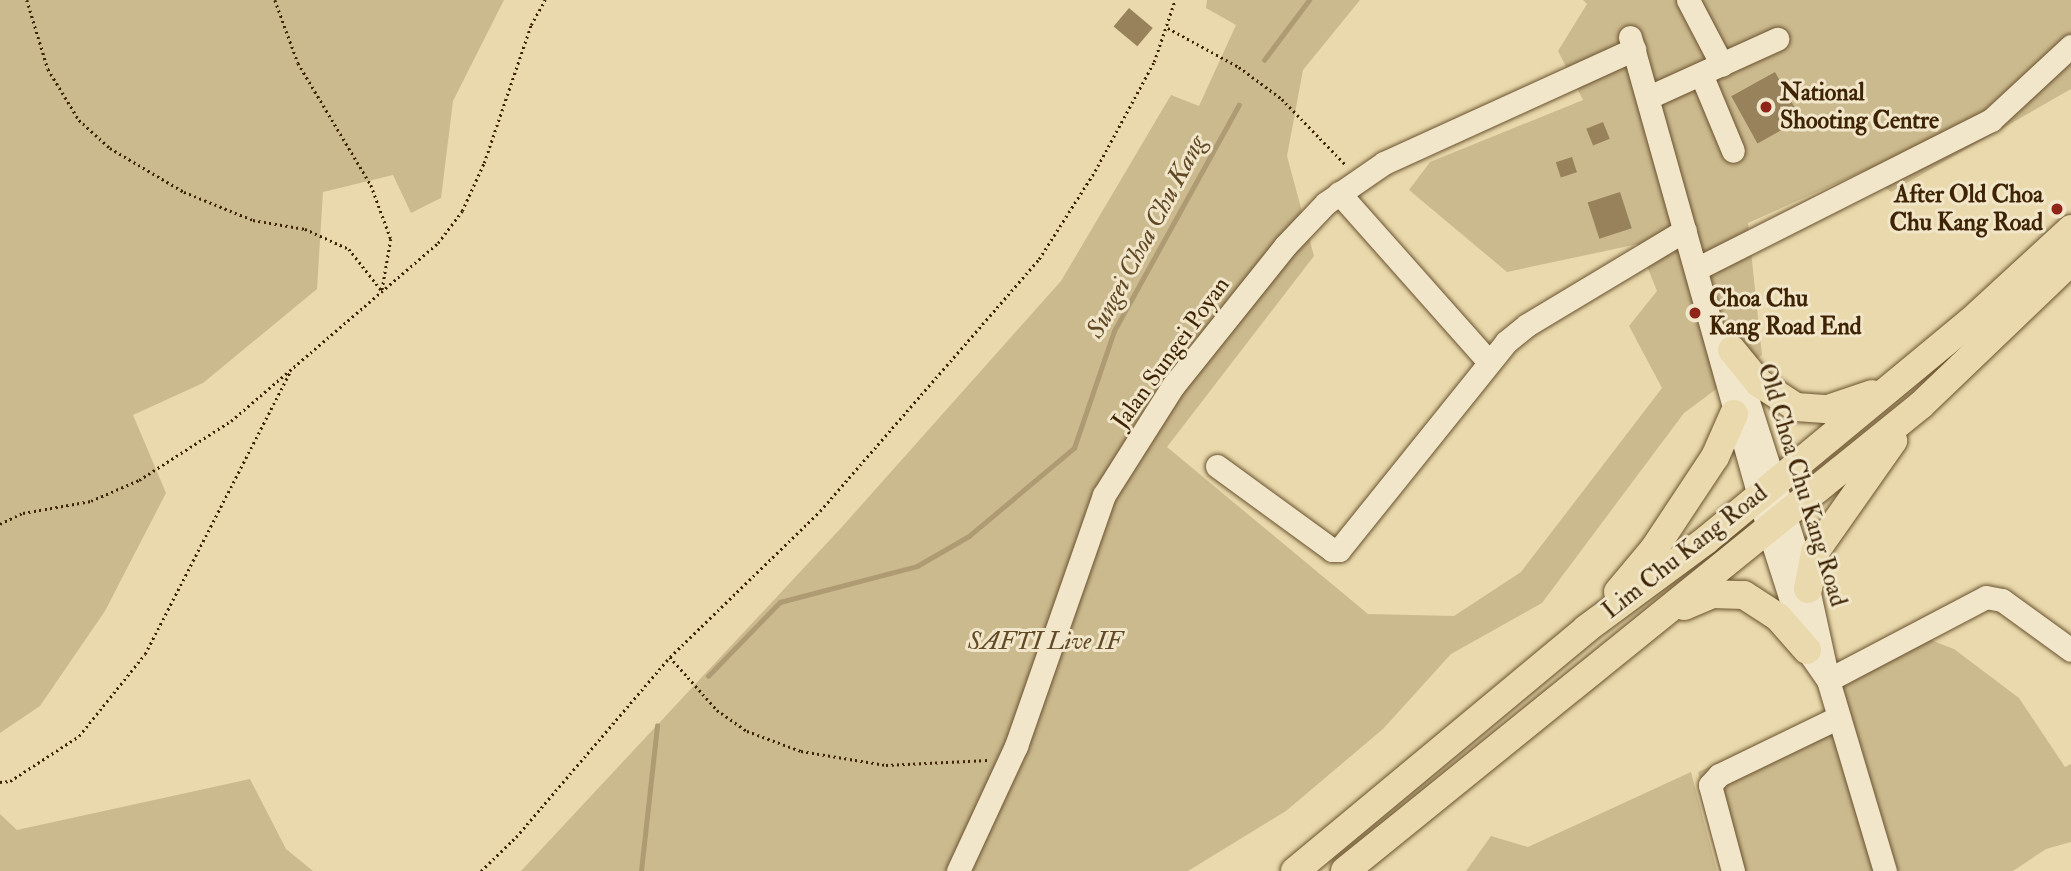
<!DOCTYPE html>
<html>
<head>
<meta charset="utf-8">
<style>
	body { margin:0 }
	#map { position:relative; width:2071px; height:871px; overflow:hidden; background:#e9d9ac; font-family:"IM FELL Double Pica",serif }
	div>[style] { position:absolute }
	.green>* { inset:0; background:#ccba8f }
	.stream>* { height:4.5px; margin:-2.25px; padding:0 2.25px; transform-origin:2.25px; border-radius:2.25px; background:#af9b73 }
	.building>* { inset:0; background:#97825b; transform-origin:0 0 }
	.path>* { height:2.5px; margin-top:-1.25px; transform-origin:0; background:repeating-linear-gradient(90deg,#3e2404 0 2px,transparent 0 5.5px) }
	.roads { filter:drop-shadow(0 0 2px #69512e) drop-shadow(0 0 2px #69512e) }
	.minor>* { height:23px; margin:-11.5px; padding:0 11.5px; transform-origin:11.5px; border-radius:11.5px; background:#f1e6c9 }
	.major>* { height:28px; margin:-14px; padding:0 14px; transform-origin:14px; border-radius:14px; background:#e9d9ac }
	.dots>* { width:19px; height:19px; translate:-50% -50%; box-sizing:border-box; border:4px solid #f1e6c9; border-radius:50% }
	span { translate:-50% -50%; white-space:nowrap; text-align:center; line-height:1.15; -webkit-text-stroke:6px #f1e6c9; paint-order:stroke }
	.poi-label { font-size:24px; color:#3e2404; font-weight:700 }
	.left { translate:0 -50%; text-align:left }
	.right { translate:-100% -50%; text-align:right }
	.street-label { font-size:24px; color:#3e2404 }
	.park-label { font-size:24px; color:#624a27; font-style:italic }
	.water-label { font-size:26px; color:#604825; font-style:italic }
</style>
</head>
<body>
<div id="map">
	<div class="green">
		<i style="clip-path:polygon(0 0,504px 0,453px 101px,441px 198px,411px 213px,393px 175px,323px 192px,317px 289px,203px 383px,133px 415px,166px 493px,105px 611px,40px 706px,0 733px)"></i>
		<i style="clip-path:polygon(1207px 0,1360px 0,1303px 70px,1287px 156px,1314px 256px,1167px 447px,1368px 614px,1454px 616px,1521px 572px,1662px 388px,1629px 326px,1657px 291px,1638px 244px,1507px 272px,1409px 190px,1430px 162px,1583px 100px,1558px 51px,1587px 4px,1583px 0,2071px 0,2071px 89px,1891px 192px,1864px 171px,1748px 223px,1762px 355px,1684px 413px,1542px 603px,1451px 654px,1383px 729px,1286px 811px,1188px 871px,521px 871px,841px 528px,1061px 281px,1171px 95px,1199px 106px,1236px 25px,1206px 8px)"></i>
		<i style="clip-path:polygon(1928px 639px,1954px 649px,2019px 698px,2065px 767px,2071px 764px,2071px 842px,2046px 849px,2013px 871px,1898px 871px,1842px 685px)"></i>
		<i style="clip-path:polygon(1827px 712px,1877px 871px,1725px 871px,1698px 772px)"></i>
		<i style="clip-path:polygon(1691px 772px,1717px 871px,1466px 871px,1491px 836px,1528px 847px)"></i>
		<i style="clip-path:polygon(250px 779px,286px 849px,313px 871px,0 871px,0 814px,17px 830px)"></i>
	</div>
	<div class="stream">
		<i style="left:1264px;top:60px;width:75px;rotate:-53.1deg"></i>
		<i style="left:708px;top:676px;width:103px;rotate:-45.8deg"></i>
		<i style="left:780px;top:602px;width:142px;rotate:-14.7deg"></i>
		<i style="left:917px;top:566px;width:60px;rotate:-30deg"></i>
		<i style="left:969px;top:536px;width:137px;rotate:-40deg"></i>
		<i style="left:1074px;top:448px;width:124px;rotate:-71.1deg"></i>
		<i style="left:1114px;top:331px;width:258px;rotate:-61.1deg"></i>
		<i style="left:641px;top:871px;width:146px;rotate:-83.7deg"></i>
	</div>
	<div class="building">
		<i style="left:1129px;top:8px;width:31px;height:24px;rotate:40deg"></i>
		<i style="left:1775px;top:72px;width:54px;height:50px;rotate:61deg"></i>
		<i style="left:1603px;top:122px;width:18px;height:18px;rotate:68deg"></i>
		<i style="left:1572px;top:157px;width:16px;height:17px;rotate:72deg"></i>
		<i style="left:1620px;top:192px;width:38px;height:34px;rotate:72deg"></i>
	</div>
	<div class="path">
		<i style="left:27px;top:0;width:72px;rotate:73.1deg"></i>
		<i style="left:48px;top:69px;width:60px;rotate:58.7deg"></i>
		<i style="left:79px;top:120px;width:42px;rotate:42.1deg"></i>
		<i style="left:110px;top:148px;width:86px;rotate:30.7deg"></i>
		<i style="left:184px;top:192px;width:74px;rotate:22.1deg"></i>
		<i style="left:253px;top:220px;width:53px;rotate:9.8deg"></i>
		<i style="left:305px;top:229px;width:48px;rotate:24.4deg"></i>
		<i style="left:349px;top:249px;width:53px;rotate:51.8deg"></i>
		<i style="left:275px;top:0;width:67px;rotate:69.9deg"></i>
		<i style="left:298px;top:63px;width:142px;rotate:59.1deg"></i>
		<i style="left:371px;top:185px;width:58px;rotate:69.7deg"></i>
		<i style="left:391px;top:239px;width:53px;rotate:99.8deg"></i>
		<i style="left:1168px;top:28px;width:81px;rotate:28.8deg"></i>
		<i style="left:1239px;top:67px;width:54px;rotate:36.7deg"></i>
		<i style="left:1282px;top:99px;width:93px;rotate:45.9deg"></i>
		<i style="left:0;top:524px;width:25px;rotate:-26deg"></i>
		<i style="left:23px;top:513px;width:69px;rotate:-10deg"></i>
		<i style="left:91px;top:501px;width:52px;rotate:-23.6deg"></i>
		<i style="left:139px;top:480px;width:109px;rotate:-32.7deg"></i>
		<i style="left:231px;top:421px;width:273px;rotate:-40.7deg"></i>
		<i style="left:438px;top:243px;width:40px;rotate:-53deg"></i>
		<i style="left:462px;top:211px;width:53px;rotate:-65.4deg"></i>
		<i style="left:484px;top:163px;width:146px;rotate:-71.2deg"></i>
		<i style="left:531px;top:25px;width:29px;rotate:-61deg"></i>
		<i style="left:670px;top:657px;width:71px;rotate:48.4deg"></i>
		<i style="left:717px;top:710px;width:37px;rotate:35deg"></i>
		<i style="left:747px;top:731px;width:58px;rotate:20.3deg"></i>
		<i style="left:801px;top:751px;width:86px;rotate:9.4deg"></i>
		<i style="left:886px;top:765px;width:102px;rotate:-2.8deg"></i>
		<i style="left:0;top:782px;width:10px;rotate:-6deg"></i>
		<i style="left:10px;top:781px;width:82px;rotate:-33.1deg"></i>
		<i style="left:79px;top:736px;width:105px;rotate:-51.2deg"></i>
		<i style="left:145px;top:654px;width:317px;rotate:-62.8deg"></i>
		<i style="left:481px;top:871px;width:49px;rotate:-44.2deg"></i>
		<i style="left:516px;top:837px;width:237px;rotate:-49.5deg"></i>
		<i style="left:670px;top:657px;width:209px;rotate:-44.2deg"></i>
		<i style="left:820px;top:511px;width:334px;rotate:-49deg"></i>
		<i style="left:1039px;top:259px;width:104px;rotate:-57.5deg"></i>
		<i style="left:1095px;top:171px;width:124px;rotate:-61.6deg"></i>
		<i style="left:1154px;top:62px;width:65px;rotate:-71.3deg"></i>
	</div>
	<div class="roads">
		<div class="minor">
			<i style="left:1688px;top:0;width:73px;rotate:62.4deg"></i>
			<i style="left:1630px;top:37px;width:510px;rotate:74.3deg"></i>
			<i style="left:1768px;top:528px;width:128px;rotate:72.3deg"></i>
			<i style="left:1807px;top:650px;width:37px;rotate:55deg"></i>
			<i style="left:1701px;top:74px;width:83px;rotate:67.4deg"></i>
			<i style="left:1649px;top:97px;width:141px;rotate:-24.4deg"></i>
			<i style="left:1339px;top:193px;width:226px;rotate:48.4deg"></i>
			<i style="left:1702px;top:266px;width:324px;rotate:-26.8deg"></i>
			<i style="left:1991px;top:120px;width:109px;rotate:-42.8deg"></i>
			<i style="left:1735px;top:361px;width:239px;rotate:72.2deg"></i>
			<i style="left:1808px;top:589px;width:93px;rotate:77.6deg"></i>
			<i style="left:1828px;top:680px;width:199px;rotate:73.4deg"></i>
			<i style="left:1217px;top:466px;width:142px;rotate:36.1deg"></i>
			<i style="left:1332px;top:550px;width:7px"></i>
			<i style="left:1339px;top:550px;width:267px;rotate:-51.2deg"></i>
			<i style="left:1506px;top:342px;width:27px;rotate:-39deg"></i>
			<i style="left:1527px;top:325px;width:184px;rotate:-31deg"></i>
			<i style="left:1828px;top:680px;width:178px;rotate:-27.7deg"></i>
			<i style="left:1986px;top:597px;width:16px;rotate:11deg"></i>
			<i style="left:2002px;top:600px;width:85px;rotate:35.9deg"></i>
			<i style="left:958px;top:871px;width:138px;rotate:-65.1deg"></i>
			<i style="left:1016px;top:746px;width:266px;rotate:-70.7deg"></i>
			<i style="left:1104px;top:495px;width:129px;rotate:-57.7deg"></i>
			<i style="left:1173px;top:386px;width:179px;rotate:-51.3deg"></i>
			<i style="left:1285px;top:246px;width:59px;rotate:-46.4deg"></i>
			<i style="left:1326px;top:203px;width:70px;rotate:-34.6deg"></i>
			<i style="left:1384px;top:163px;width:275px;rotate:-24.5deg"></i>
			<i style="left:1733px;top:871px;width:89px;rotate:-105deg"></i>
			<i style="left:1710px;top:785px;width:13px;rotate:-48deg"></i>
			<i style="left:1719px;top:775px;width:133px;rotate:-25.8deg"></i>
		</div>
		<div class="major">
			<i style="left:1732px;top:350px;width:43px;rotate:50.7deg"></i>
			<i style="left:1759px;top:383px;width:44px;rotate:33deg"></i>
			<i style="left:1796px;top:407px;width:32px;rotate:4deg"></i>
			<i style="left:1828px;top:409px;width:46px;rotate:-18.8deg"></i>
			<i style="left:1808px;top:589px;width:38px;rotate:-79deg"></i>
			<i style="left:1815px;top:552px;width:136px;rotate:-54.9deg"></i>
			<i style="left:1618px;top:592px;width:56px;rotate:-50.1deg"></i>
			<i style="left:1654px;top:549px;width:110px;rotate:-56.5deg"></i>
			<i style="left:1715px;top:457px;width:47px;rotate:-66.2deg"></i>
			<i style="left:1684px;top:606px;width:30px;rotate:-23deg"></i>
			<i style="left:1712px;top:594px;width:32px;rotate:2deg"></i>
			<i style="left:1744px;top:595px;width:40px;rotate:32.9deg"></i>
			<i style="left:1778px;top:617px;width:44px;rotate:48.7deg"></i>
			<i style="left:1295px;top:871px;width:378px;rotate:-39.7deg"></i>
			<i style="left:1586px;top:629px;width:148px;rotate:-36.5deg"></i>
			<i style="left:1705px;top:541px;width:345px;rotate:-39.6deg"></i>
			<i style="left:1971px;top:321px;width:136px;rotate:-42.6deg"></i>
			<i style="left:1345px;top:871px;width:741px;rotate:-38.97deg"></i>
			<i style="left:1921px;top:405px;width:208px;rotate:-43.8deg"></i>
		</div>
	</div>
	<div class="dots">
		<i style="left:1766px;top:107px;background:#8f2418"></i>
		<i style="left:2057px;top:209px;background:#8f2418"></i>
		<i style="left:1695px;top:313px;background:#8f2418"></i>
	</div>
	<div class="poi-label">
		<span class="left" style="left:1780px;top:107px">National<br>Shooting Centre</span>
		<span class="right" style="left:2043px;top:209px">After Old Choa<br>Chu Kang Road</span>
		<span class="left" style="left:1709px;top:313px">Choa Chu<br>Kang Road End</span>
	</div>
	<div class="street-label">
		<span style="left:1171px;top:353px;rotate:-54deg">Jalan Sungei Poyan</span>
		<span style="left:1802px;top:485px;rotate:73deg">Old Choa Chu Kang Road</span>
		<span style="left:1685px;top:552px;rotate:-38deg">Lim Chu Kang Road</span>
	</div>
	<div class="park-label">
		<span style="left:1045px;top:642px">SAFTI Live IF</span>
	</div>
	<div class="water-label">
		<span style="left:1147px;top:237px;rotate:-62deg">Sungei Choa Chu Kang</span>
	</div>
</div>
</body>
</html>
